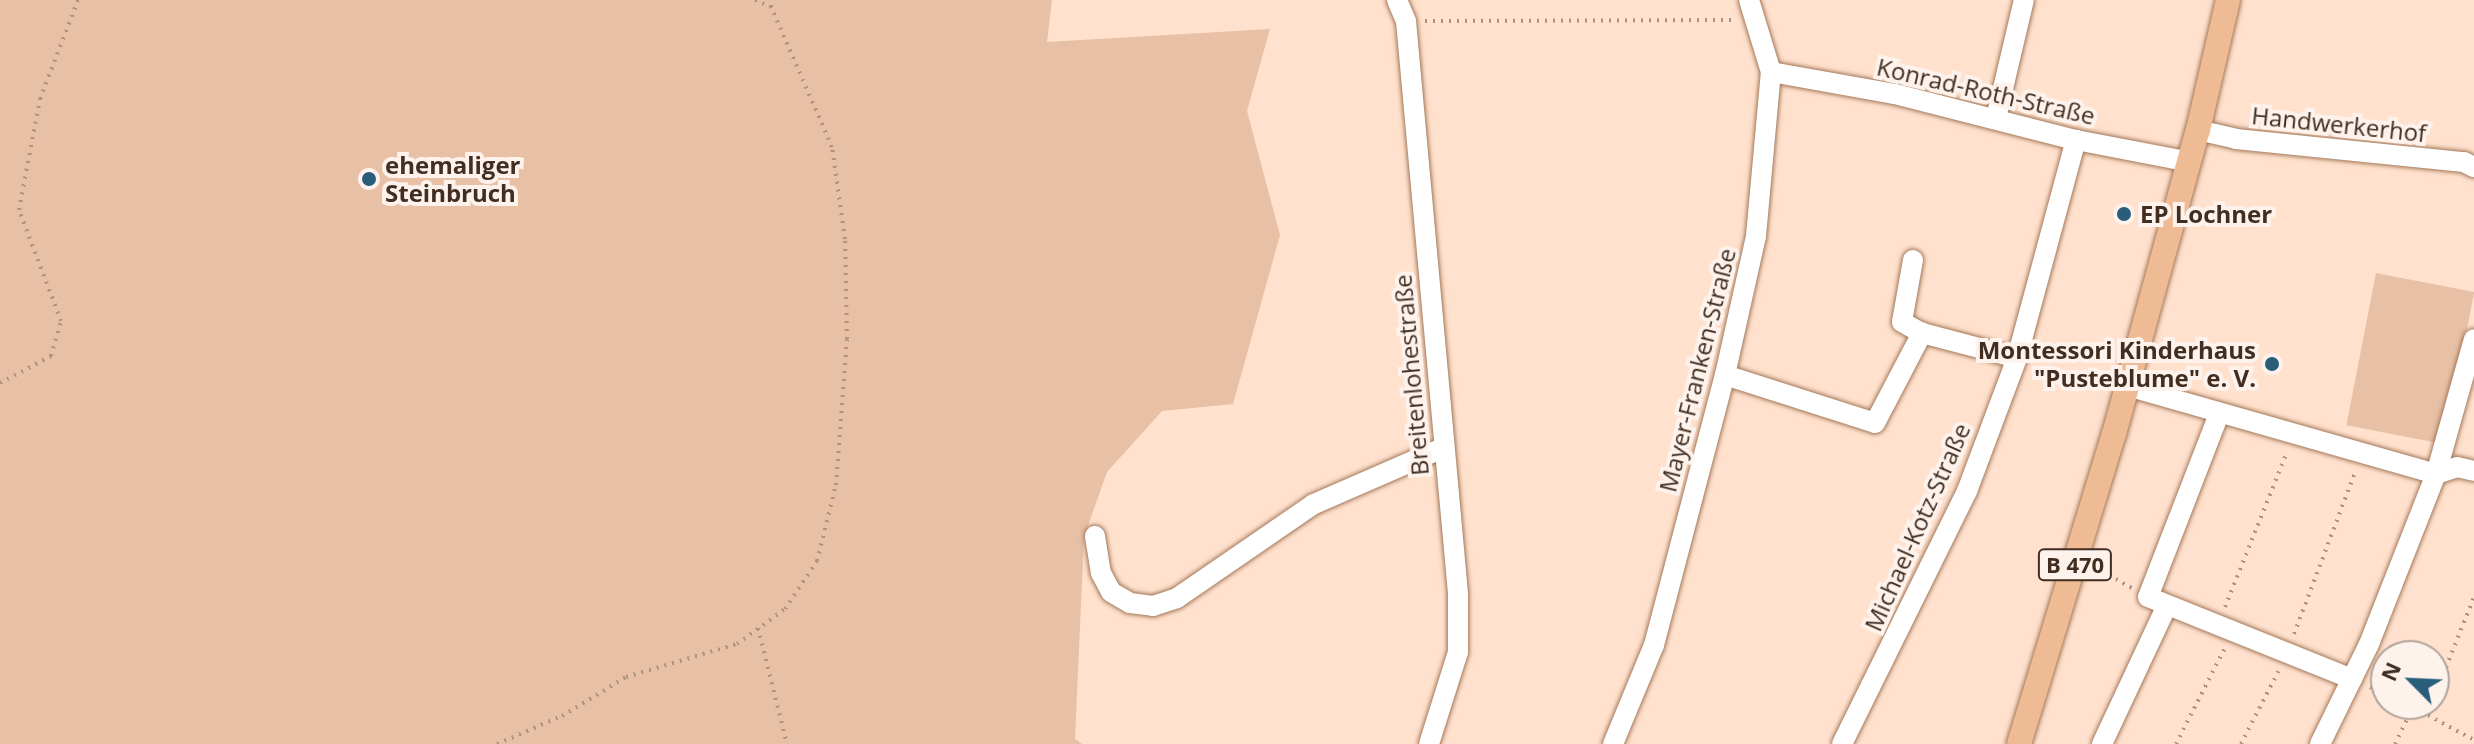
<!DOCTYPE html>
<html>
<head>
<meta charset="utf-8">
<style>
	body { margin:0 }
	#map { position:relative; width:2474px; height:744px; overflow:hidden; background:#ffe1cd; font-family:"Open Sans",sans-serif }
	div>[style] { position:absolute }
	.green>* { inset:0; background:#e7c0a5; transform-origin:0 0 }
	.path>* { height:4px; margin-top:-2px; transform-origin:0; background:repeating-linear-gradient(90deg,#ac9382 0 2px,transparent 0 8px) }
	.roads { filter:drop-shadow(0 0 2px #a47859) drop-shadow(0 0 2px #a47859) }
	.minor>* { height:20px; margin:-10px; padding:0 10px; transform-origin:10px; border-radius:10px; background:#fff }
	.major>* { height:24px; margin:-12px; padding:0 12px; transform-origin:12px; border-radius:12px; background:#efbb94 }
	.dots>* { width:22px; height:22px; translate:-50% -50%; box-sizing:border-box; border:4px solid #fdf2ec; border-radius:50% }
	span { translate:-50% -50%; white-space:nowrap; text-align:center; line-height:1.15; -webkit-text-stroke:8px #fdf2ec; paint-order:stroke }
	.shield-label span { padding:2px 6px; background:#fdf2ec; border:2px solid; border-radius:6px; -webkit-text-stroke-width:0 }
	.shield-label { font-size:22px; color:#412e21; font-weight:700 }
	.street-label { font-size:24px; color:#412e21 }
	.poi-label { font-size:24px; color:#412e21; font-weight:700 }
	.left { translate:0 -50%; text-align:left }
	.right { translate:-100% -50%; text-align:right }
	.north { position:absolute; left:2370px; top:640px; width:80px; height:80px; box-sizing:border-box; background:#fdf2ec; border:2px solid #b2a49b; border-radius:50%; rotate:294deg; font-size:22px; font-weight:700; line-height:32px; text-align:center; color:#412e21 }
	.north::after { content:''; display:block; margin:auto; width:28px; height:36px; background:#295d79; clip-path:polygon(50% 0,100% 100%,50% 72%,0 100%) }
</style>
</head>
<body>
<div id="map">
	<div class="green">
		<i style="clip-path:polygon(0 0,1052px 0,1047px 42px,1270px 29px,1247px 111px,1280px 235px,1233px 404px,1162px 411px,1107px 472px,1084px 537px,1075px 739px,1082px 744px,0 744px)"></i>
		<i style="left:2376px;top:273px;width:100px;height:155px;rotate:11deg"></i>
	</div>
	<div class="path">
		<i style="left:755px;top:0;width:17px;rotate:24deg"></i>
		<i style="left:1425px;top:21px;width:311px;rotate:-0.2deg"></i>
		<i style="left:0;top:383px;width:58px;rotate:-27.9deg"></i>
		<i style="left:51px;top:356px;width:36px;rotate:-74deg"></i>
		<i style="left:61px;top:321px;width:119px;rotate:-110.7deg"></i>
		<i style="left:19px;top:210px;width:113px;rotate:-79.3deg"></i>
		<i style="left:40px;top:99px;width:106px;rotate:-69deg"></i>
		<i style="left:2095px;top:567px;width:43px;rotate:29.6deg"></i>
		<i style="left:2225px;top:607px;width:167px;rotate:-68.2deg"></i>
		<i style="left:758px;top:628px;width:120px;rotate:76deg"></i>
		<i style="left:2294px;top:634px;width:175px;rotate:-69.3deg"></i>
		<i style="left:2370px;top:687px;width:18px;rotate:27deg"></i>
		<i style="left:2434px;top:697px;width:108px;rotate:-68.2deg"></i>
		<i style="left:2407px;top:704px;width:76px;rotate:28.2deg"></i>
		<i style="left:2427px;top:715px;width:12px;rotate:-66deg"></i>
		<i style="left:497px;top:744px;width:71px;rotate:-23.3deg"></i>
		<i style="left:562px;top:716px;width:75px;rotate:-31.4deg"></i>
		<i style="left:626px;top:677px;width:116px;rotate:-16.6deg"></i>
		<i style="left:737px;top:644px;width:59px;rotate:-36.1deg"></i>
		<i style="left:785px;top:609px;width:58px;rotate:-56.3deg"></i>
		<i style="left:817px;top:561px;width:78px;rotate:-76deg"></i>
		<i style="left:836px;top:485px;width:146px;rotate:-85.7deg"></i>
		<i style="left:847px;top:339px;width:100px;rotate:-91.1deg"></i>
		<i style="left:845px;top:239px;width:93px;rotate:-98deg"></i>
		<i style="left:832px;top:147px;width:153px;rotate:-113.5deg"></i>
		<i style="left:771px;top:7px;width:7px;rotate:-90deg"></i>
		<i style="left:2176px;top:744px;width:108px;rotate:-63deg"></i>
		<i style="left:2241px;top:744px;width:85px;rotate:-62.8deg"></i>
		<i style="left:2395px;top:744px;width:41px;rotate:-64.1deg"></i>
	</div>
	<div class="roads">
		<div class="minor">
			<i style="left:1397px;top:0;width:23px;rotate:67deg"></i>
			<i style="left:1406px;top:21px;width:575px;rotate:84.81deg"></i>
			<i style="left:1458px;top:594px;width:58px;rotate:90deg"></i>
			<i style="left:1458px;top:652px;width:96px;rotate:107.5deg"></i>
			<i style="left:1771px;top:72px;width:126px;rotate:10.1deg"></i>
			<i style="left:1895px;top:94px;width:187px;rotate:14.3deg"></i>
			<i style="left:2076px;top:140px;width:116px;rotate:10.9deg"></i>
			<i style="left:1996px;top:118px;width:121px;rotate:-76.7deg"></i>
			<i style="left:2198px;top:130px;width:39px;rotate:13deg"></i>
			<i style="left:2236px;top:139px;width:229px;rotate:5.8deg"></i>
			<i style="left:2464px;top:162px;width:11px;rotate:27deg"></i>
			<i style="left:1913px;top:260px;width:63px;rotate:100.1deg"></i>
			<i style="left:1902px;top:322px;width:23px;rotate:29deg"></i>
			<i style="left:1725px;top:375px;width:157px;rotate:17.7deg"></i>
			<i style="left:1875px;top:423px;width:102px;rotate:-62.4deg"></i>
			<i style="left:1922px;top:333px;width:98px;rotate:14.7deg"></i>
			<i style="left:2127px;top:386px;width:321px;rotate:15.9deg"></i>
			<i style="left:2436px;top:474px;width:22px;rotate:-18deg"></i>
			<i style="left:2457px;top:467px;width:17px;rotate:13deg"></i>
			<i style="left:2219px;top:414px;width:196px;rotate:111.2deg"></i>
			<i style="left:2148px;top:597px;width:220px;rotate:21.9deg"></i>
			<i style="left:1095px;top:536px;width:37px;rotate:81deg"></i>
			<i style="left:1101px;top:573px;width:21px;rotate:62deg"></i>
			<i style="left:1111px;top:592px;width:22px;rotate:30deg"></i>
			<i style="left:1130px;top:603px;width:23px;rotate:7deg"></i>
			<i style="left:1153px;top:606px;width:25px;rotate:-18deg"></i>
			<i style="left:1177px;top:598px;width:166px;rotate:-34.5deg"></i>
			<i style="left:1314px;top:504px;width:141px;rotate:-23.5deg"></i>
			<i style="left:1613px;top:744px;width:107px;rotate:-67.5deg"></i>
			<i style="left:1654px;top:645px;width:279px;rotate:-75.3deg"></i>
			<i style="left:1725px;top:375px;width:142px;rotate:-77.4deg"></i>
			<i style="left:1756px;top:236px;width:165px;rotate:-84.8deg"></i>
			<i style="left:1771px;top:72px;width:75px;rotate:-107deg"></i>
			<i style="left:1842px;top:744px;width:282px;rotate:-63.7deg"></i>
			<i style="left:1967px;top:491px;width:142px;rotate:-69.4deg"></i>
			<i style="left:2017px;top:358px;width:226px;rotate:-74.9deg"></i>
			<i style="left:2102px;top:744px;width:153px;rotate:-64.9deg"></i>
			<i style="left:2320px;top:744px;width:111px;rotate:-63.9deg"></i>
			<i style="left:2369px;top:644px;width:183px;rotate:-68.5deg"></i>
			<i style="left:2436px;top:474px;width:140px;rotate:-74.3deg"></i>
		</div>
		<div class="major">
			<i style="left:2019px;top:744px;width:324px;rotate:-73deg"></i>
			<i style="left:2114px;top:434px;width:315px;rotate:-74.6deg"></i>
			<i style="left:2198px;top:130px;width:133px;rotate:-77deg"></i>
		</div>
	</div>
	<div class="dots">
		<i style="left:369px;top:179px;background:#295d79"></i>
		<i style="left:2124px;top:214px;background:#295d79"></i>
		<i style="left:2272px;top:364px;background:#295d79"></i>
	</div>
	<div class="shield-label">
		<span style="left:2075px;top:565px">B 470</span>
	</div>
	<div class="street-label">
		<span style="left:1986px;top:91px;rotate:13deg">Konrad-Roth-Straße</span>
		<span style="left:2339px;top:124px;rotate:6deg">Handwerkerhof</span>
		<span style="left:1697px;top:370px;rotate:-76deg">Mayer-Franken-Straße</span>
		<span style="left:1411px;top:375px;rotate:-95deg">Breitenlohestraße</span>
		<span style="left:1917px;top:527px;rotate:-66deg">Michael-Kotz-Straße</span>
	</div>
	<div class="poi-label">
		<span class="left" style="left:385px;top:179px">ehemaliger<br>Steinbruch</span>
		<span class="left" style="left:2140px;top:214px">EP Lochner</span>
		<span class="right" style="left:2256px;top:364px">Montessori Kinderhaus<br>"Pusteblume" e. V.</span>
	</div>
	<div class="north">N</div>
</div>
</body>
</html>
